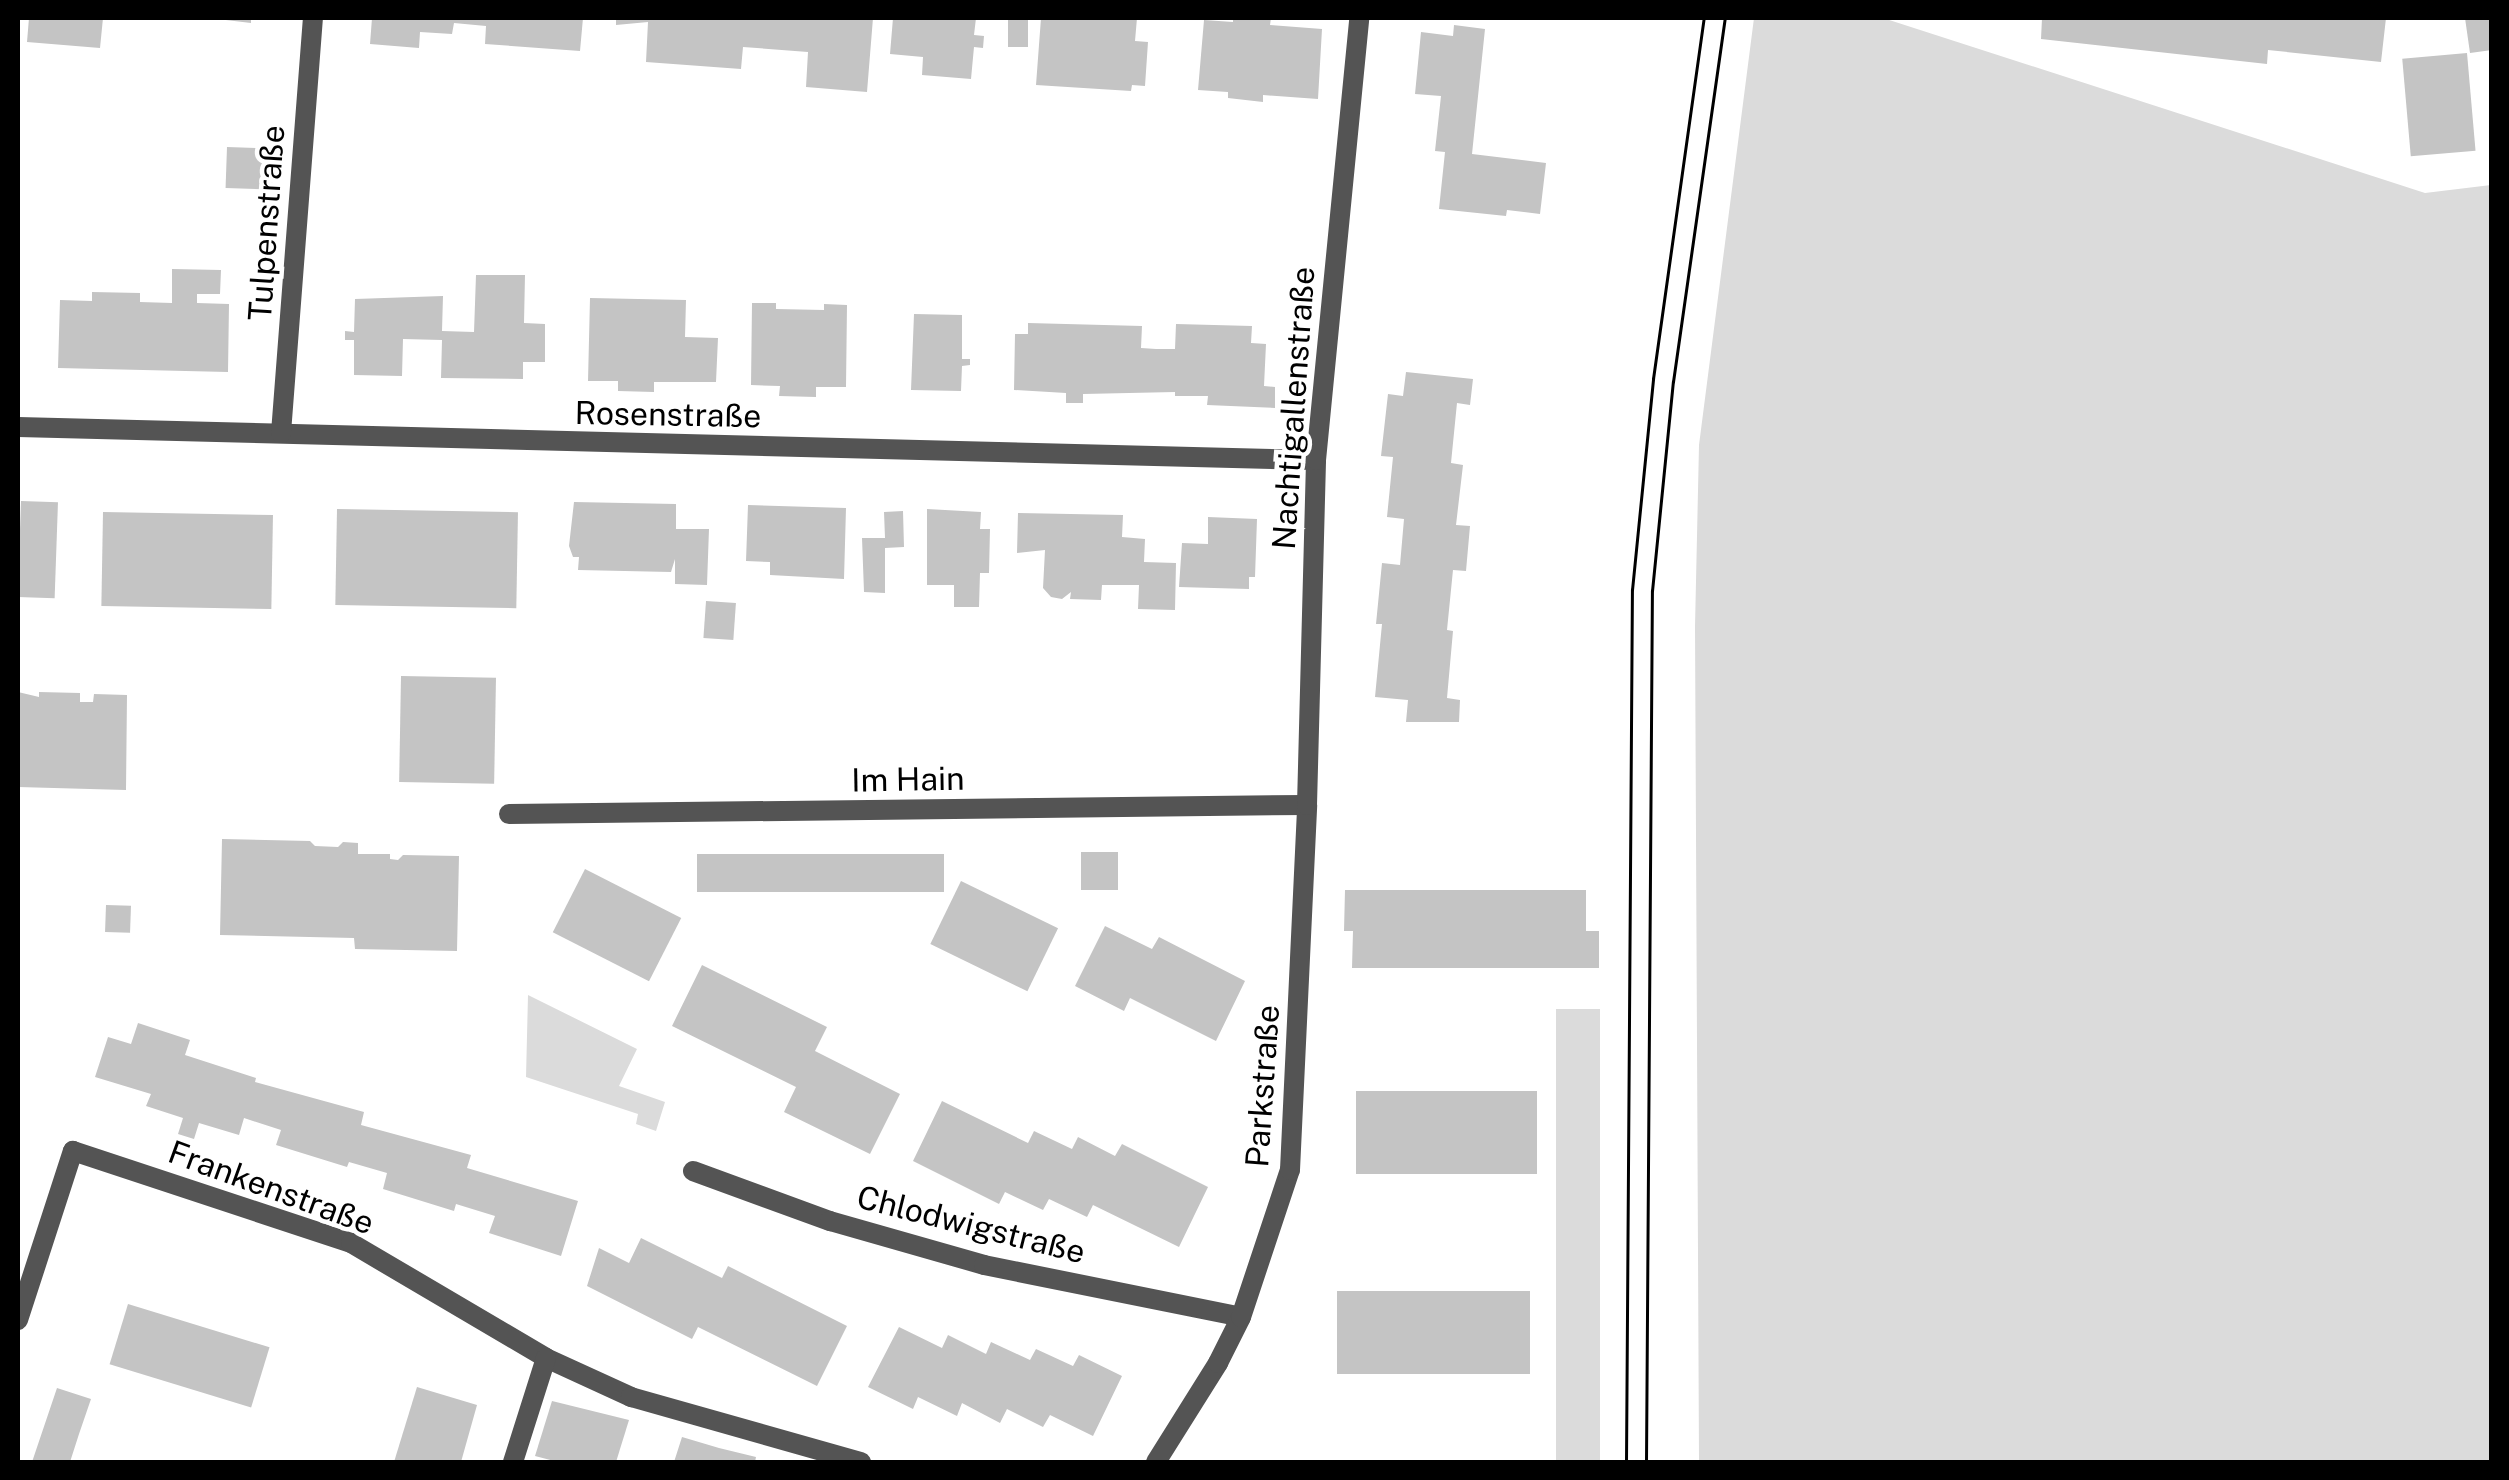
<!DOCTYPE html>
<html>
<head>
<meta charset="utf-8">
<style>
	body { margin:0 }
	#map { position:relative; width:2509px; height:1480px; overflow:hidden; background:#fff; font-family:"Public Sans",sans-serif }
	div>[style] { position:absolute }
	.green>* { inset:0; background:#dbdbdb; transform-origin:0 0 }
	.building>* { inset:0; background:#c4c4c4; transform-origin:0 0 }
	.street>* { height:20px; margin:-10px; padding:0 10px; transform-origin:10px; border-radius:10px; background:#545454 }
	.tram>* { height:2.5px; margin:-1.25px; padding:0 1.25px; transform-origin:1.25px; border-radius:1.25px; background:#000 }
	span { translate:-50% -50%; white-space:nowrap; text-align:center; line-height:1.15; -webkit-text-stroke:9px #fff; paint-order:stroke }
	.street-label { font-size:32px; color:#000 }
	.frame { position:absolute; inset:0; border:20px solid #000; pointer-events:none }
</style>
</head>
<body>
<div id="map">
	<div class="green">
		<i style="clip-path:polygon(1754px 18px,1883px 18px,2425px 193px,2491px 185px,2491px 1462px,1699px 1462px,1695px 627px,1699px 445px)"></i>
		<i style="clip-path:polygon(528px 995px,637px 1049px,619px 1086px,665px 1102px,656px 1131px,636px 1124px,638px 1114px,526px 1077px)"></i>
		<i style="left:1556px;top:1009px;width:44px;height:453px"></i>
	</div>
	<div class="building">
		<i style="clip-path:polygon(29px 18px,103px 18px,100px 48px,27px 42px)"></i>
		<i style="clip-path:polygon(209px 18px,251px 18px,251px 23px)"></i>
		<i style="clip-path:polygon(372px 18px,583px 18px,580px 51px,485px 44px,486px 26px,454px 23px,452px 34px,420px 32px,419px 48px,370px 44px)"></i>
		<i style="clip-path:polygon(616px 18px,873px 18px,867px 92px,806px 87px,808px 52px,743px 47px,741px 69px,646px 62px,648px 22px,616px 25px)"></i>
		<i style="clip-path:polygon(893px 18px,976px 18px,974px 35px,984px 36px,983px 48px,974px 47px,971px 79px,922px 75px,923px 57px,890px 54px)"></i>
		<i style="left:1008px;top:18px;width:20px;height:29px"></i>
		<i style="clip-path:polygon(1041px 18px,1137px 18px,1135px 41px,1148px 42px,1145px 86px,1132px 85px,1131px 91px,1036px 85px)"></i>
		<i style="clip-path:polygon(1233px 18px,1271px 18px,1270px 25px,1322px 29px,1318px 99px,1263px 95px,1263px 102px,1228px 98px,1228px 92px,1198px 90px,1204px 20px,1233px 22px)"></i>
		<i style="clip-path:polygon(2042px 18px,2386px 18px,2381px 62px,2268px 50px,2267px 64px,2041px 39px)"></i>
		<i style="clip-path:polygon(2465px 18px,2492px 18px,2492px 50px,2470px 53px)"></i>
		<i style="clip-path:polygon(1454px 25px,1485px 29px,1472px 154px,1546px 163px,1540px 214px,1507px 210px,1506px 216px,1439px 209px,1445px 152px,1435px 151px,1441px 96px,1415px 94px,1421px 32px,1453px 36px)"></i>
		<i style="left:2467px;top:53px;width:98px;height:65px;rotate:85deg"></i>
		<i style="left:227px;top:147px;width:47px;height:41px;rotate:2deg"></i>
		<i style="clip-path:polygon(172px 269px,221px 270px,220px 294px,197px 294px,197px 303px,229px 304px,228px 372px,58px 368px,60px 300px,92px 301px,92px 292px,140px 293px,140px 302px,172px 303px)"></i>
		<i style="clip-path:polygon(476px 275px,525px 275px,524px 323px,545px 324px,545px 362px,523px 362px,523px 379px,441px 378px,442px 340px,403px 339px,402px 376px,354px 375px,354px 340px,345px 340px,345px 331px,354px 332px,355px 299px,443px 296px,442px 331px,474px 332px)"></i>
		<i style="clip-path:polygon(590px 298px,686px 300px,685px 337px,718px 338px,716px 382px,654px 382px,654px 392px,618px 391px,618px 381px,588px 381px)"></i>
		<i style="clip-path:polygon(752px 303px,776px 303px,776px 309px,824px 310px,824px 304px,847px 305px,846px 387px,816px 387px,816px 397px,779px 396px,780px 386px,751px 385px)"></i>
		<i style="clip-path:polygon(914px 314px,962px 315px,962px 359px,970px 359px,970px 365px,962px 366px,961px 391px,911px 390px)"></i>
		<i style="clip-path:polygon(1028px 323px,1142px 326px,1141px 348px,1156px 349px,1175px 349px,1176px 324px,1252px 326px,1251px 343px,1266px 344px,1264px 386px,1275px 387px,1275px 408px,1207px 405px,1208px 396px,1175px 396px,1175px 392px,1083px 394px,1083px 403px,1066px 403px,1066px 393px,1014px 390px,1015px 334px,1028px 334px)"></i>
		<i style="clip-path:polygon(1406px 372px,1473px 379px,1470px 405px,1457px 403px,1451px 463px,1463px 465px,1456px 525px,1470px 526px,1466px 571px,1453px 570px,1447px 630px,1453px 631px,1447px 698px,1460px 700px,1459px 722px,1406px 722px,1408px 700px,1375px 697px,1382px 624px,1376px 624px,1382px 563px,1400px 565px,1404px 519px,1387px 517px,1393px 457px,1381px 456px,1388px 394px,1403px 396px)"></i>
		<i style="left:21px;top:501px;width:37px;height:96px;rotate:2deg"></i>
		<i style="clip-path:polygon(574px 502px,676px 504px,676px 529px,709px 529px,707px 585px,675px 584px,675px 559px,671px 572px,578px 570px,579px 557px,573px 557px,569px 546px)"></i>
		<i style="clip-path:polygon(748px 505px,846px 508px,844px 579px,770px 575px,770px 562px,746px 561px)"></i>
		<i style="left:337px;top:509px;width:181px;height:96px;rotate:1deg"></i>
		<i style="clip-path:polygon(927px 509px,981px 512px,980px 529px,990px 529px,989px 573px,980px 573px,979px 607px,954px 607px,954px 585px,927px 585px)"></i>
		<i style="clip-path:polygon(903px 511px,904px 547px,885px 548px,885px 593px,864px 592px,862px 538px,885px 538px,884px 512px)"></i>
		<i style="left:103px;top:512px;width:170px;height:94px;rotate:1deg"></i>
		<i style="clip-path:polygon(1018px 513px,1123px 515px,1122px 537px,1145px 539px,1144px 562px,1176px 563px,1175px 610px,1138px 609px,1139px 585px,1102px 585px,1101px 600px,1070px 599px,1071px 592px,1062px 599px,1051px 597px,1043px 588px,1045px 550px,1017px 553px)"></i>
		<i style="clip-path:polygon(1208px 517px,1257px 519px,1255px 577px,1249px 577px,1249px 589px,1179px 587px,1182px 543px,1208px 544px)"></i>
		<i style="left:706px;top:601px;width:30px;height:37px;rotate:4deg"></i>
		<i style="left:401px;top:676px;width:95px;height:106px;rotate:1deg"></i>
		<i style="clip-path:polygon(18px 692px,39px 697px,39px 692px,80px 693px,80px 702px,93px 702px,94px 694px,127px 695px,126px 790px,18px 787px)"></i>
		<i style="clip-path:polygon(222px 839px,310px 841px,315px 846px,338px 847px,343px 842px,358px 843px,358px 854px,390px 854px,390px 859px,398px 860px,403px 855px,459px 856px,457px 951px,355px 949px,354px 938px,220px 935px)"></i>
		<i style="left:1081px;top:852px;width:37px;height:38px"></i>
		<i style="left:944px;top:854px;width:38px;height:247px;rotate:90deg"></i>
		<i style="left:585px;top:869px;width:108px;height:71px;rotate:27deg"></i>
		<i style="left:961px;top:881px;width:108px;height:70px;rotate:26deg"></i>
		<i style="clip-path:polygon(1345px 890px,1586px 890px,1586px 931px,1599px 931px,1599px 968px,1352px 968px,1353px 931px,1344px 931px)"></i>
		<i style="left:106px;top:905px;width:25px;height:27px;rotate:2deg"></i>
		<i style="clip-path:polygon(1105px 926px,1152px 949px,1159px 937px,1245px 981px,1216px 1041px,1130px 998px,1124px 1011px,1075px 986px)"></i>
		<i style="clip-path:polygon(702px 965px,827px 1027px,815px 1051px,900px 1094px,870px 1154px,784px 1112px,796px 1087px,672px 1026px)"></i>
		<i style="clip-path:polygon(138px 1023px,190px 1040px,185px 1055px,256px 1078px,255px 1082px,364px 1112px,361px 1125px,471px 1155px,467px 1168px,578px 1201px,561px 1256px,489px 1233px,495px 1216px,456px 1204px,454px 1211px,383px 1189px,387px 1173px,349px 1162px,347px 1167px,276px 1145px,281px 1130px,244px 1118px,239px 1135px,199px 1123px,194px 1139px,178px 1134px,183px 1118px,146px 1106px,151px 1094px,95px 1077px,108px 1037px,131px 1044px)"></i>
		<i style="left:1356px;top:1091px;width:181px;height:83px"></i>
		<i style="clip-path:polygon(942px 1101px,1028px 1143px,1034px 1131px,1072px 1149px,1078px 1137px,1115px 1156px,1122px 1144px,1208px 1187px,1179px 1247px,1093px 1205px,1087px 1217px,1049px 1199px,1043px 1210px,1005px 1192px,999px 1204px,913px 1161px)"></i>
		<i style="clip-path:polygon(641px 1238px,722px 1278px,728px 1266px,847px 1326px,817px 1386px,698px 1327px,692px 1339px,587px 1286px,599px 1248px,629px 1263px)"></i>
		<i style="left:1337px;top:1291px;width:193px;height:83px"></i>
		<i style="left:128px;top:1304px;width:148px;height:63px;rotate:17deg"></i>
		<i style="clip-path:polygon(899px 1327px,942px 1348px,948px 1335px,986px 1354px,991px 1342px,1030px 1360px,1036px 1349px,1073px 1366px,1079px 1355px,1122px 1376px,1093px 1436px,1050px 1415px,1043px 1427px,1007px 1409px,1000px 1423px,962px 1403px,957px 1416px,918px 1397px,913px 1409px,868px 1387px)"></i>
		<i style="clip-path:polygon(417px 1387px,477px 1405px,461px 1462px,394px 1462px)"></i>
		<i style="clip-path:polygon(57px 1388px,91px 1399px,79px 1434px,70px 1462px,32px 1462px)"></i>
		<i style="clip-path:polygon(552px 1401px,629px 1420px,616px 1462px,558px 1462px,535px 1456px)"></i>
		<i style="clip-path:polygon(682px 1437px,719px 1448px,756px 1457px,755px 1462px,674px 1462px)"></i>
	</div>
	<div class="street">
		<i style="left:18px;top:427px;width:1298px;rotate:1.46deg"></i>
		<i style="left:281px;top:433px;width:416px;rotate:-85.6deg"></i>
		<i style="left:509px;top:814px;width:798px;rotate:-0.65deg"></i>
		<i style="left:693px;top:1171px;width:146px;rotate:20.1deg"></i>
		<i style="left:830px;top:1221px;width:160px;rotate:15.9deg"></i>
		<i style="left:984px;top:1265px;width:262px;rotate:11.4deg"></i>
		<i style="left:18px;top:1320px;width:178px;rotate:-72deg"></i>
		<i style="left:73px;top:1151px;width:293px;rotate:18.3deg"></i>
		<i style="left:351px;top:1243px;width:226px;rotate:30.5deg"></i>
		<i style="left:546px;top:1358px;width:94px;rotate:24.6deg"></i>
		<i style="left:631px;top:1397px;width:239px;rotate:15.8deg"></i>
		<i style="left:513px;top:1462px;width:109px;rotate:-72.4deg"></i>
		<i style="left:1156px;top:1462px;width:117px;rotate:-57.9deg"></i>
		<i style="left:1218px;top:1363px;width:51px;rotate:-63.4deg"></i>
		<i style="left:1241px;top:1317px;width:155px;rotate:-71.6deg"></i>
		<i style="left:1290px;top:1170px;width:365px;rotate:-87.3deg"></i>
		<i style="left:1307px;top:805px;width:345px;rotate:-88.5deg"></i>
		<i style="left:1316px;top:460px;width:444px;rotate:-84.4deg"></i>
	</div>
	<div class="tram">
		<i style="left:1626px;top:1462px;width:872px;rotate:-89.61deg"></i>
		<i style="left:1632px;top:590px;width:212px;rotate:-84.3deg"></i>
		<i style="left:1653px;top:379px;width:365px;rotate:-82deg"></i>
		<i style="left:1646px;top:1462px;width:871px;rotate:-89.61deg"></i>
		<i style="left:1652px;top:591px;width:210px;rotate:-84.3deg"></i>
		<i style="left:1673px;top:382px;width:368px;rotate:-81.9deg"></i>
	</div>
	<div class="street-label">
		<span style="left:267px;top:223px;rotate:-86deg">Tulpenstraße</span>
		<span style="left:1294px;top:408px;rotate:-86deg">Nachtigallenstraße</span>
		<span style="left:668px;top:415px;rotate:1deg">Rosenstraße</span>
		<span style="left:908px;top:780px;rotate:-1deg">Im Hain</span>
		<span style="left:1263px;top:1086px;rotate:-86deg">Parkstraße</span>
		<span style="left:271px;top:1188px;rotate:20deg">Frankenstraße</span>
		<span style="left:971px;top:1225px;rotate:14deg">Chlodwigstraße</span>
	</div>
	<div class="frame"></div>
</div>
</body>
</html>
